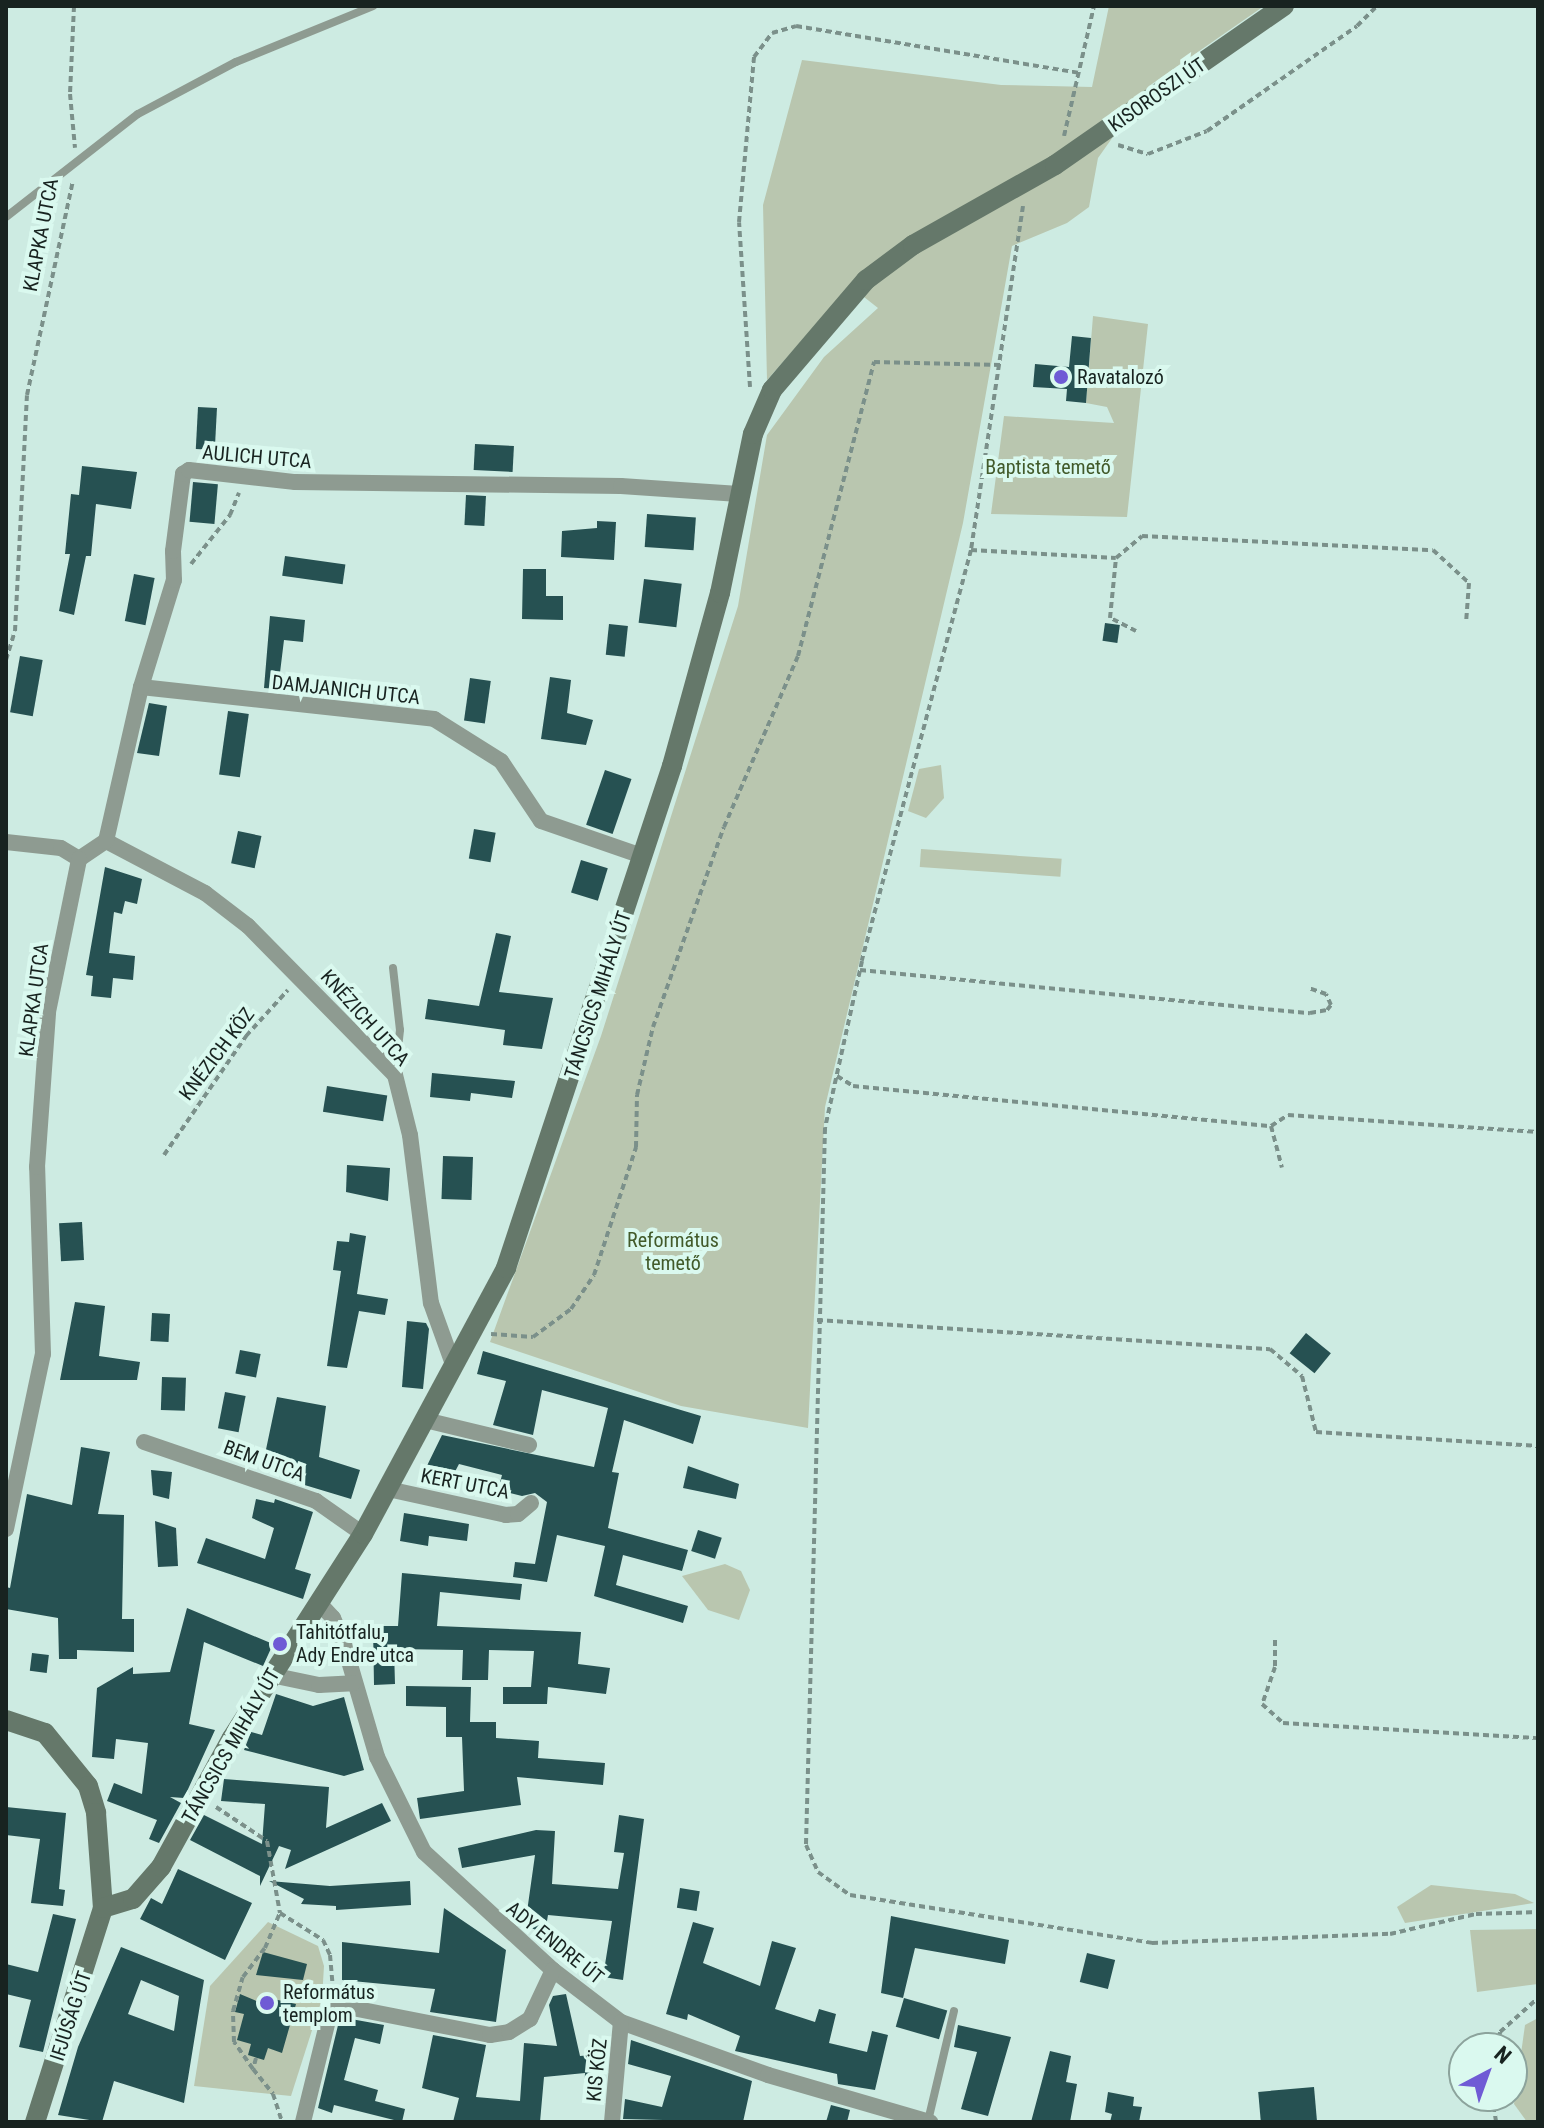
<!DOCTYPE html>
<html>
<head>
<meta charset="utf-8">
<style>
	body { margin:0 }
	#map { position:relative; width:1544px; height:2128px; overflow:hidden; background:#cdebe2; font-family:"Roboto Condensed",sans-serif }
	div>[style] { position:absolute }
	.green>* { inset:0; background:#b9c6af; transform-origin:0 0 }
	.building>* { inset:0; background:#265152; transform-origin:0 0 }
	.path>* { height:4px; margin-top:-2px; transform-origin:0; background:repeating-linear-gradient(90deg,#7b908a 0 6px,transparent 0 10px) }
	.service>* { height:8px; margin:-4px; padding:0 4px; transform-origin:4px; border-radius:4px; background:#8e9b91 }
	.minor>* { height:16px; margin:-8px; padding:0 8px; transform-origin:8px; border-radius:8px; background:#8e9b91 }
	.secondary>* { height:20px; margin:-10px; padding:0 10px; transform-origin:10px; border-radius:10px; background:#65786a }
	.dots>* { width:22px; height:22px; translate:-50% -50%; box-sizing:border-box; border:4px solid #daf9ef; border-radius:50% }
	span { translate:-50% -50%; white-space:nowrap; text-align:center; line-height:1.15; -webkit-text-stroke:8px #daf9ef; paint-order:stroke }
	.street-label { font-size:20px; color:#182320 }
	.poi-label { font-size:20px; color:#182320 }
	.left { translate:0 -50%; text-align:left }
	.park-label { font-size:20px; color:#425a2a }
	.frame { position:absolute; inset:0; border:8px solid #182320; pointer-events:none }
	.north { position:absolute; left:1448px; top:2032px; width:80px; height:80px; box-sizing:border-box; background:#daf9ef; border:2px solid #8ca39c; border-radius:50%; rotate:41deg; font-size:22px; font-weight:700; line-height:32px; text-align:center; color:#182320 }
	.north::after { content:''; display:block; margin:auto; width:28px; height:36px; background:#6f5bd5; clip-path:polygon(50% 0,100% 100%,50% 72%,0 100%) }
</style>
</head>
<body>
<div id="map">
	<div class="green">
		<i style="clip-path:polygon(1109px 6px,1264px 6px,1149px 86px,1098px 158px,1089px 207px,1067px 223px,1012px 246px,963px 523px,825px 1107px,808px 1428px,681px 1406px,490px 1342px,601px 1036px,738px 606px,767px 435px,824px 357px,878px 308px,850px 286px,767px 380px,763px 205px,802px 60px,1001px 85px,1092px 87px)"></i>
		<i style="clip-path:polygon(1093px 316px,1148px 324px,1127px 517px,991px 514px,1004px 416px,1114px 423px,1107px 407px,1086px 403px)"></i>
		<i style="clip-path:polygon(941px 765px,944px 798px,926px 818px,908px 811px,919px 769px)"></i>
		<i style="left:921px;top:849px;width:141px;height:18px;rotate:4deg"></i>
		<i style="clip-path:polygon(725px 1564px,741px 1571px,750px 1590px,739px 1620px,708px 1610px,682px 1576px)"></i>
		<i style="clip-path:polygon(1431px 1885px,1515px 1894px,1534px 1903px,1405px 1923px,1397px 1907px)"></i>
		<i style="clip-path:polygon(268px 1922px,318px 1946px,324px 1966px,322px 1999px,291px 2096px,194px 2086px,210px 1986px)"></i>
		<i style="clip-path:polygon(1538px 1929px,1538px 1984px,1477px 1992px,1470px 1930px)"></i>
		<i style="clip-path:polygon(1538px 2018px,1538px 2122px,1527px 2122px,1514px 2104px,1525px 2025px)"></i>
	</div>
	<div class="building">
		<i style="clip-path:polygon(1072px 336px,1091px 338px,1086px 403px,1066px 401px,1067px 389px,1033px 387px,1035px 364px,1069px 367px)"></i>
		<i style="left:198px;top:407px;width:19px;height:42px;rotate:3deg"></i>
		<i style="left:475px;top:444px;width:39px;height:26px;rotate:3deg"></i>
		<i style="clip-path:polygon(82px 466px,137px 472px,131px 509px,96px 504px,91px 556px,86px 556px,74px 615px,59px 611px,70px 554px,65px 554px,71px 494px,79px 495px)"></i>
		<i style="left:193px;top:482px;width:25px;height:40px;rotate:5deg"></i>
		<i style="left:466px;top:495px;width:20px;height:30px;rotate:3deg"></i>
		<i style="left:647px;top:514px;width:49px;height:33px;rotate:4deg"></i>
		<i style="clip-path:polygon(597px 521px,616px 522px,614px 560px,561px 557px,562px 531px,597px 528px)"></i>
		<i style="left:285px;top:556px;width:61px;height:20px;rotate:8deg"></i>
		<i style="clip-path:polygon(523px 569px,546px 569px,546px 596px,563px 596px,563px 620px,522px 619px)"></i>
		<i style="left:134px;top:574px;width:21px;height:48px;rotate:11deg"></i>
		<i style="left:644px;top:579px;width:38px;height:44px;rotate:7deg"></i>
		<i style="clip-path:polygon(270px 616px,305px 620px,303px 642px,284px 640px,278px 689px,264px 688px)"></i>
		<i style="left:1105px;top:623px;width:15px;height:18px;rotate:8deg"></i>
		<i style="left:609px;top:624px;width:19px;height:31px;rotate:6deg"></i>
		<i style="left:20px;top:656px;width:23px;height:57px;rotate:10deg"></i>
		<i style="clip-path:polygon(550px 677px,571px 680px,567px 713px,593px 720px,586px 745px,541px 739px)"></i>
		<i style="left:470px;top:678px;width:21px;height:43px;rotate:8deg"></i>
		<i style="clip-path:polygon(149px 703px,167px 706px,159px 756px,137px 753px)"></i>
		<i style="left:228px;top:711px;width:21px;height:64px;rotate:8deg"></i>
		<i style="left:605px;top:770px;width:28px;height:58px;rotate:19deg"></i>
		<i style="left:474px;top:829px;width:22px;height:30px;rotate:10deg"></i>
		<i style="left:238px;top:831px;width:24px;height:33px;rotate:12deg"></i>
		<i style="left:581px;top:860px;width:28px;height:34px;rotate:17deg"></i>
		<i style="clip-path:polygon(105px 867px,142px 879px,137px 904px,125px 901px,122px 914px,114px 912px,109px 953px,135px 956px,133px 980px,113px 978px,111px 998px,91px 996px,93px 976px,86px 975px)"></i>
		<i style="clip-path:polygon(496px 933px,511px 936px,499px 992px,553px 998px,542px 1049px,503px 1045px,505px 1030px,425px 1019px,428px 999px,479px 1006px)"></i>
		<i style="clip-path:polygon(432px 1073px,515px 1081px,512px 1098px,471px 1093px,470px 1101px,430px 1097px)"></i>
		<i style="left:327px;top:1086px;width:61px;height:26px;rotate:9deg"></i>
		<i style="left:443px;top:1156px;width:30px;height:43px;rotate:2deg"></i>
		<i style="clip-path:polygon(347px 1165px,390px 1168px,388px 1201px,346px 1192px)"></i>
		<i style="left:82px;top:1222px;width:38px;height:23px;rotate:87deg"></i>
		<i style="clip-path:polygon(350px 1233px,366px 1236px,357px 1294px,388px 1299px,385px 1315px,359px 1311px,347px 1368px,327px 1366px,341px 1271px,333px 1270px,337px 1241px,349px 1242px)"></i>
		<i style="clip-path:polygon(75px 1302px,105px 1306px,99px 1356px,140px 1362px,137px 1380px,60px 1380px)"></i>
		<i style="left:152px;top:1313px;width:18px;height:28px;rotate:3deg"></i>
		<i style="clip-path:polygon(407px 1321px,426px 1323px,429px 1329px,423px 1389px,402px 1387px)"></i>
		<i style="left:1306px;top:1333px;width:32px;height:26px;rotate:39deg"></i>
		<i style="left:240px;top:1350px;width:21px;height:24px;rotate:11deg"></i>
		<i style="clip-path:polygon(483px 1351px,701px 1416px,693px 1444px,624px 1420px,612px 1472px,619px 1473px,608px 1528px,688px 1550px,682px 1571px,623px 1555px,616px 1585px,688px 1606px,683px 1623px,594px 1596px,605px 1546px,557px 1535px,547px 1582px,513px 1577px,515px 1562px,535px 1564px,547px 1502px,535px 1493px,522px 1496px,498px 1490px,502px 1475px,459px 1464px,447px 1487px,420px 1480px,442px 1435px,594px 1467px,608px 1408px,542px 1390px,533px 1435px,493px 1425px,506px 1381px,477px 1374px)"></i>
		<i style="left:162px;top:1377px;width:24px;height:33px;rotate:2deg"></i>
		<i style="left:225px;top:1392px;width:21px;height:37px;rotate:11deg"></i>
		<i style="clip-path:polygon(277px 1397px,326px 1406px,319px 1457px,360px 1470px,351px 1499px,288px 1480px,292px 1465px,264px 1459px)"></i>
		<i style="clip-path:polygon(81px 1447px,110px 1452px,98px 1514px,124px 1515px,122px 1619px,134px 1619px,134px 1652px,77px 1650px,77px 1659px,59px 1659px,58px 1618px,6px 1609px,6px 1587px,10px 1588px,27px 1494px,72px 1505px)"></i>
		<i style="clip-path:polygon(688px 1466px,739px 1484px,736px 1499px,683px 1488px)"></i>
		<i style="clip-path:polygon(151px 1470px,172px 1472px,169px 1499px,153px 1495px)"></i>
		<i style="clip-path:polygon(256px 1499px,274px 1503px,275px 1499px,313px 1512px,295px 1569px,311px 1574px,303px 1599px,197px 1563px,206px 1538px,265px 1559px,274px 1528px,252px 1518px)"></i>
		<i style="clip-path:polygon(404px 1513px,469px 1524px,467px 1541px,429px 1536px,428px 1546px,400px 1541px)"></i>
		<i style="clip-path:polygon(155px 1521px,176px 1528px,178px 1566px,158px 1567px)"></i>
		<i style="left:698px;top:1530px;width:25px;height:22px;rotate:18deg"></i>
		<i style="clip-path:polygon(402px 1573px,522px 1584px,520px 1600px,440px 1592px,437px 1626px,581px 1632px,578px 1664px,610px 1668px,606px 1694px,548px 1687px,547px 1704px,503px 1704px,503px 1687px,531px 1687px,534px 1651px,489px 1650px,488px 1680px,462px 1680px,463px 1650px,394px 1649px,395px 1684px,374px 1685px,373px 1626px,398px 1626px)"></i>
		<i style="clip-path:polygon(187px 1608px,273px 1644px,263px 1666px,204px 1642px,189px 1724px,215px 1730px,184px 1798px,170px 1797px,181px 1803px,159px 1843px,149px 1839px,157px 1820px,107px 1801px,114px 1783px,142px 1794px,148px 1743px,116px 1739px,114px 1759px,92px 1757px,97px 1688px,133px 1667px,133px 1674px,170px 1672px)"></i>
		<i style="left:32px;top:1653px;width:17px;height:18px;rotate:7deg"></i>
		<i style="clip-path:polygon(406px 1686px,471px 1687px,470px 1722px,496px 1722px,496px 1738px,539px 1741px,538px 1758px,605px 1763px,603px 1785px,517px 1777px,521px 1805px,420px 1819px,417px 1798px,464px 1791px,462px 1737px,446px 1737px,446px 1707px,406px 1706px)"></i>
		<i style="clip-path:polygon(276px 1694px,313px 1706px,344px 1697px,364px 1770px,344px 1776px,244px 1750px,251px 1732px,262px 1735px)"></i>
		<i style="clip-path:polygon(224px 1779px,329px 1787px,326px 1828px,382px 1803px,391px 1821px,285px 1869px,291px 1850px,279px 1846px,260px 1886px,260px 1876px,190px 1840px,204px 1815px,262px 1844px,265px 1804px,221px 1801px)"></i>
		<i style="clip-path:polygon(6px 1807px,66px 1813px,59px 1889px,65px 1890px,63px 1906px,31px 1903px,40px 1839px,6px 1835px)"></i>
		<i style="clip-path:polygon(619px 1815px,644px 1819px,623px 1980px,603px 1977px,612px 1921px,548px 1915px,545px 1933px,525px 1926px,535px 1855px,462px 1868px,458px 1848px,536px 1830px,555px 1831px,552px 1884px,618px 1889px,624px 1853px,614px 1852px)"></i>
		<i style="clip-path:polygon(178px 1869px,252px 1903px,225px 1960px,140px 1919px,151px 1898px,162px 1904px)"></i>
		<i style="clip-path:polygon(269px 1881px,330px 1886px,410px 1881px,411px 1905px,336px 1910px,336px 1906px,301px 1904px,304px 1899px)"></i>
		<i style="left:680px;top:1888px;width:20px;height:20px;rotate:9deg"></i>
		<i style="clip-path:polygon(444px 1908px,506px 1950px,496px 2022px,430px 2012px,435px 1989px,342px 1980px,342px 1942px,439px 1953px)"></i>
		<i style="clip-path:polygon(53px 1914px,76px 1919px,43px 2052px,19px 2047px,31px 2000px,6px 1994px,6px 1964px,38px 1972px)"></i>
		<i style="clip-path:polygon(891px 1916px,1009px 1940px,1005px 1964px,915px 1948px,903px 1998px,881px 1993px)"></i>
		<i style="clip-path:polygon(693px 1922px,714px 1928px,703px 1963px,760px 1986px,772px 1941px,796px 1948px,775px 2009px,815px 2022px,819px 2009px,836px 2014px,829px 2043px,867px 2052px,872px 2031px,888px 2035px,875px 2090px,838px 2084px,837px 2074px,735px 2051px,740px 2036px,688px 2014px,687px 2020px,666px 2014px)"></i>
		<i style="clip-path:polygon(evenodd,121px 1947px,204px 1980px,184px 2103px,114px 2081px,102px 2122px,58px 2115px,78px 2047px,121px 1947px,141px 1980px,179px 1996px,174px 2031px,128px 2014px,141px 1980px)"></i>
		<i style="clip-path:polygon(263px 1952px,307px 1964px,303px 1980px,256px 1975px)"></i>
		<i style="left:1087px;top:1953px;width:29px;height:30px;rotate:14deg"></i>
		<i style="clip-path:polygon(240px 1994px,266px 2005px,269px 1998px,296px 2004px,282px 2053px,268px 2048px,264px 2060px,248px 2055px,251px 2044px,237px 2040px,244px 2014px,235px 2012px)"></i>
		<i style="clip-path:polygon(566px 1994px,580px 2056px,603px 2054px,603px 2100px,584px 2099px,585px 2073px,544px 2077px,540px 2122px,453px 2122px,459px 2098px,422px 2088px,433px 2035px,486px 2045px,476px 2097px,520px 2101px,524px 2043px,557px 2046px,549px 2005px,553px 1996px)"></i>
		<i style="left:904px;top:1998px;width:45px;height:30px;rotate:16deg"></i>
		<i style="clip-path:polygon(340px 2017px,384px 2025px,380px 2044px,355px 2038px,344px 2080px,378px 2090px,375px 2101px,405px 2109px,402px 2122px,334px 2105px,332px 2113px,318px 2108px)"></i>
		<i style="clip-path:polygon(958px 2025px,1011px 2037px,988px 2116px,961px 2109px,977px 2052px,954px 2047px)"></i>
		<i style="clip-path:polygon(631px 2040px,752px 2081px,743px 2122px,623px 2119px,625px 2099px,662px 2107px,671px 2076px,628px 2064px)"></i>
		<i style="clip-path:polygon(1050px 2051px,1071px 2056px,1066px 2082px,1077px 2084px,1070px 2122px,1031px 2122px)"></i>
		<i style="left:1314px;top:2087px;width:35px;height:56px;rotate:85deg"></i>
		<i style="clip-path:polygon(1108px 2092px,1134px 2097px,1133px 2106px,1142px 2107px,1139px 2122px,1110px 2122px,1112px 2114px,1105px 2112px)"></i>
		<i style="clip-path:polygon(831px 2105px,850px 2110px,847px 2122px,826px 2122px)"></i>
	</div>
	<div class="path">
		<i style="left:74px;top:6px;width:88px;rotate:92.6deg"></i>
		<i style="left:70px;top:94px;width:54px;rotate:84.7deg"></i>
		<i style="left:1064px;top:136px;width:133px;rotate:-77deg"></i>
		<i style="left:1118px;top:145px;width:31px;rotate:17deg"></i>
		<i style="left:1148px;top:154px;width:63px;rotate:-21.3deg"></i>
		<i style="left:1207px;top:131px;width:183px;rotate:-35deg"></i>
		<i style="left:1357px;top:26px;width:28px;rotate:-45deg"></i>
		<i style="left:1023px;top:206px;width:348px;rotate:98.6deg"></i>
		<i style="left:971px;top:550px;width:425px;rotate:104.9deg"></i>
		<i style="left:862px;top:961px;width:171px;rotate:102.5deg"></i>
		<i style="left:825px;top:1128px;width:717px;rotate:91.52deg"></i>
		<i style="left:806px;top:1845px;width:30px;rotate:66deg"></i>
		<i style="left:818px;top:1872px;width:39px;rotate:36deg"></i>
		<i style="left:850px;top:1895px;width:306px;rotate:9deg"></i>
		<i style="left:1152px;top:1943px;width:238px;rotate:-2.2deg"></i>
		<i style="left:1390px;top:1934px;width:88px;rotate:-13.1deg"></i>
		<i style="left:1476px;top:1914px;width:62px;rotate:-1.8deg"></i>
		<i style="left:750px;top:387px;width:165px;rotate:-93.8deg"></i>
		<i style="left:739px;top:222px;width:166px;rotate:-84.8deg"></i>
		<i style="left:754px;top:57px;width:30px;rotate:-53deg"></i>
		<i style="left:772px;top:33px;width:25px;rotate:-16deg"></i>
		<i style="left:796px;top:26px;width:287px;rotate:9.4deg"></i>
		<i style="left:971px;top:550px;width:145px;rotate:3.2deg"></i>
		<i style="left:191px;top:564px;width:63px;rotate:-51.5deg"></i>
		<i style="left:230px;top:515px;width:24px;rotate:-68deg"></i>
		<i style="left:1136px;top:631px;width:29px;rotate:-153deg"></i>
		<i style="left:1110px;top:618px;width:60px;rotate:-84.3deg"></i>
		<i style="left:1116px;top:558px;width:34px;rotate:-40deg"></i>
		<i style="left:1142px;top:536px;width:291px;rotate:2.8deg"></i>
		<i style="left:1433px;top:550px;width:49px;rotate:42.5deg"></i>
		<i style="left:1469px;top:583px;width:40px;rotate:94.3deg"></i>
		<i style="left:6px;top:660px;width:30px;rotate:-73deg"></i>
		<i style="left:15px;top:631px;width:236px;rotate:-87.1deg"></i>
		<i style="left:27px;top:395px;width:219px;rotate:-77.9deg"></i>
		<i style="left:860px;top:970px;width:452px;rotate:5.5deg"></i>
		<i style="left:1310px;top:1013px;width:17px;rotate:-10deg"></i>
		<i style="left:1327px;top:1010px;width:6px;rotate:-51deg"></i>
		<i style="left:1331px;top:1005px;width:12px;rotate:-114deg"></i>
		<i style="left:1326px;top:994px;width:18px;rotate:-161deg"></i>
		<i style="left:837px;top:1076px;width:19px;rotate:32deg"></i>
		<i style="left:853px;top:1086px;width:420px;rotate:5.5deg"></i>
		<i style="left:1271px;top:1126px;width:20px;rotate:-33deg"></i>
		<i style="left:1288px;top:1115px;width:251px;rotate:3.9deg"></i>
		<i style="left:1271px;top:1126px;width:43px;rotate:75.3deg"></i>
		<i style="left:164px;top:1155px;width:145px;rotate:-55.4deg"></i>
		<i style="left:246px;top:1036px;width:62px;rotate:-47.6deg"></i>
		<i style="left:817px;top:1320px;width:454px;rotate:3.7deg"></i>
		<i style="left:1270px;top:1349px;width:42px;rotate:40.2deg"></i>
		<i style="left:1302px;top:1376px;width:58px;rotate:76deg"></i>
		<i style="left:1316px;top:1432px;width:222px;rotate:3.6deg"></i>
		<i style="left:491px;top:1334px;width:42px;rotate:4.1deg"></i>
		<i style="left:533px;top:1337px;width:47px;rotate:-36.4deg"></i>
		<i style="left:571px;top:1309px;width:41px;rotate:-55.9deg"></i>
		<i style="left:594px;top:1275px;width:135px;rotate:-71.8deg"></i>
		<i style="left:636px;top:1147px;width:52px;rotate:-88.9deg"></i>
		<i style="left:637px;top:1095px;width:70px;rotate:-76.8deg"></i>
		<i style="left:653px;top:1027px;width:212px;rotate:-70.5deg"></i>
		<i style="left:724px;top:827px;width:186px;rotate:-66.6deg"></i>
		<i style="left:798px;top:656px;width:304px;rotate:-75.5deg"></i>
		<i style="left:874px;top:362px;width:127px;rotate:1.4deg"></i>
		<i style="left:1275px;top:1640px;width:27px;rotate:90deg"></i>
		<i style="left:1275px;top:1667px;width:39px;rotate:109deg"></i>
		<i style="left:1262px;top:1704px;width:28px;rotate:42deg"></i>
		<i style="left:1283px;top:1723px;width:255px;rotate:3.4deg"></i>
		<i style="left:216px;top:1807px;width:61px;rotate:33.7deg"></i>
		<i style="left:267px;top:1841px;width:73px;rotate:79.8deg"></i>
		<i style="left:280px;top:1913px;width:51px;rotate:32.1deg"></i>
		<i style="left:323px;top:1940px;width:17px;rotate:65deg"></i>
		<i style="left:330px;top:1955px;width:32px;rotate:85deg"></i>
		<i style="left:1498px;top:2048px;width:16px;rotate:-83deg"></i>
		<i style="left:1500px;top:2032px;width:51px;rotate:-41.8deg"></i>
		<i style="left:256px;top:2058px;width:11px;rotate:105deg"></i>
		<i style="left:253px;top:2069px;width:32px;rotate:51deg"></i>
		<i style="left:273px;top:2094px;width:29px;rotate:72deg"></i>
		<i style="left:253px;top:2069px;width:33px;rotate:-125deg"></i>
		<i style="left:234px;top:2042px;width:31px;rotate:-92deg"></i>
		<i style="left:233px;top:2011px;width:35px;rotate:-74deg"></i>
		<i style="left:243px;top:1977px;width:36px;rotate:-53deg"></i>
		<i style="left:265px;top:1948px;width:38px;rotate:-67deg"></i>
		<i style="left:1492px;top:2096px;width:26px;rotate:81deg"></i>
	</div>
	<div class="service">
		<i style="left:6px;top:217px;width:167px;rotate:-38deg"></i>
		<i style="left:138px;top:114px;width:111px;rotate:-28deg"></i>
		<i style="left:236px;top:62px;width:148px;rotate:-22.2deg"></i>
		<i style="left:393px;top:968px;width:62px;rotate:83.6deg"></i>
		<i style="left:400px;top:1030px;width:45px;rotate:96.3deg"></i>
		<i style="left:928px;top:2121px;width:113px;rotate:-76.7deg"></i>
	</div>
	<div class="minor">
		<i style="left:141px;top:687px;width:295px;rotate:6.2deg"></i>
		<i style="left:434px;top:719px;width:79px;rotate:32.1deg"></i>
		<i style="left:501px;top:761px;width:72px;rotate:56.3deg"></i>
		<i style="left:541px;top:821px;width:107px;rotate:19.1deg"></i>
		<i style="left:106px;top:841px;width:112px;rotate:27.7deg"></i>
		<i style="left:205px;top:893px;width:54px;rotate:37.5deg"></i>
		<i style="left:248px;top:926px;width:209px;rotate:45.4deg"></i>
		<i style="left:395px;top:1075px;width:62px;rotate:76deg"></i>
		<i style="left:410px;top:1135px;width:169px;rotate:82.9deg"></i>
		<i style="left:431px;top:1303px;width:68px;rotate:70.2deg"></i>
		<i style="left:6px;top:842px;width:55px;rotate:6.2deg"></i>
		<i style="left:61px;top:848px;width:21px;rotate:31deg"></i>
		<i style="left:79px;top:859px;width:32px;rotate:-34deg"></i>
		<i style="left:106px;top:841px;width:158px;rotate:-77.2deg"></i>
		<i style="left:141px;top:687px;width:112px;rotate:-72.9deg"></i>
		<i style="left:174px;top:580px;width:29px;rotate:-92deg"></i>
		<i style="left:173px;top:551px;width:78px;rotate:-82.6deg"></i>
		<i style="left:183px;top:474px;width:7px;rotate:-34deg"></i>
		<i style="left:189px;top:470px;width:107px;rotate:6.5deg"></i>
		<i style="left:295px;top:482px;width:326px;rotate:0.7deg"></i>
		<i style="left:621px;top:486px;width:118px;rotate:3.9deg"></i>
		<i style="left:425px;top:1420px;width:107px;rotate:13.5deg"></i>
		<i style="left:144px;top:1442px;width:182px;rotate:18.9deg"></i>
		<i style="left:316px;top:1501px;width:57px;rotate:35.1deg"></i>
		<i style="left:388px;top:1489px;width:121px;rotate:12.4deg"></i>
		<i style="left:506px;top:1515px;width:12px;rotate:-5deg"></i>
		<i style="left:518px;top:1514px;width:17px;rotate:-40deg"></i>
		<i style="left:6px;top:1529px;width:179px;rotate:-78.1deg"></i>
		<i style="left:43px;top:1354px;width:187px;rotate:-91.8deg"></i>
		<i style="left:37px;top:1167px;width:155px;rotate:-85.9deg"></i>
		<i style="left:48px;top:1012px;width:156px;rotate:-78.5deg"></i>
		<i style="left:320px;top:1604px;width:19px;rotate:47deg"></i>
		<i style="left:333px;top:1618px;width:28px;rotate:67deg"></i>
		<i style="left:344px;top:1644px;width:118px;rotate:73.7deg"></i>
		<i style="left:377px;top:1757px;width:106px;rotate:63.7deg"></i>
		<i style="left:424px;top:1852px;width:175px;rotate:42.5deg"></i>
		<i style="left:553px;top:1970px;width:86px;rotate:37.4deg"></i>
		<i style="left:621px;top:2022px;width:156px;rotate:19.8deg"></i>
		<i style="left:768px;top:2075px;width:169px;rotate:16.2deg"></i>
		<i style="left:271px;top:1675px;width:49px;rotate:11.8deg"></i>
		<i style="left:319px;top:1685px;width:34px;rotate:-3deg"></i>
		<i style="left:303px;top:2122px;width:122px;rotate:-76.2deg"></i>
		<i style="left:332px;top:2004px;width:161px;rotate:11.1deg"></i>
		<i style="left:490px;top:2035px;width:19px;rotate:-9deg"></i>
		<i style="left:509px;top:2032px;width:25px;rotate:-32deg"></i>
		<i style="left:530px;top:2019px;width:54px;rotate:-64.9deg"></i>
		<i style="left:612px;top:2122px;width:100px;rotate:-84.9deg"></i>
	</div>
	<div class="secondary">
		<i style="left:6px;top:1720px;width:41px;rotate:18.4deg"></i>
		<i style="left:45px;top:1733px;width:68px;rotate:50.9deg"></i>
		<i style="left:88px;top:1786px;width:28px;rotate:73deg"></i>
		<i style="left:96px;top:1813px;width:95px;rotate:85.8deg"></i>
		<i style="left:103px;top:1908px;width:225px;rotate:107.6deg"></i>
		<i style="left:103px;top:1908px;width:31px;rotate:-17deg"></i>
		<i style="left:133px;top:1899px;width:43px;rotate:-48.8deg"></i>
		<i style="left:161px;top:1867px;width:147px;rotate:-61.2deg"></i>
		<i style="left:232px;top:1738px;width:242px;rotate:-57.3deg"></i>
		<i style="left:363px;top:1534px;width:302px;rotate:-61.7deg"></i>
		<i style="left:506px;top:1268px;width:529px;rotate:-71.7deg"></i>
		<i style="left:672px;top:766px;width:180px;rotate:-74.5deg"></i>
		<i style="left:720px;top:593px;width:162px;rotate:-78.3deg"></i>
		<i style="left:753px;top:434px;width:48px;rotate:-66.6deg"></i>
		<i style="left:772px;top:390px;width:145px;rotate:-49.5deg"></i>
		<i style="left:866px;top:280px;width:59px;rotate:-36.7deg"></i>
		<i style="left:913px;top:245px;width:163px;rotate:-29.4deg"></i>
		<i style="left:1055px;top:165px;width:279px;rotate:-34.8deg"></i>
	</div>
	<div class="dots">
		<i style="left:1061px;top:377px;background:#6f5bd5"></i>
		<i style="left:280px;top:1644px;background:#6f5bd5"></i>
		<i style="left:267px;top:2003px;background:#6f5bd5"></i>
	</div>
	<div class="street-label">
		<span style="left:1157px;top:95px;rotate:-35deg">KISOROSZI ÚT</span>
		<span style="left:41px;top:235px;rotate:-79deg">KLAPKA UTCA</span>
		<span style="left:257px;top:457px;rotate:5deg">AULICH UTCA</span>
		<span style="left:346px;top:690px;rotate:6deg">DAMJANICH UTCA</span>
		<span style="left:598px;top:995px;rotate:-72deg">TÁNCSICS MIHÁLY ÚT</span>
		<span style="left:34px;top:1000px;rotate:-82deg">KLAPKA UTCA</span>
		<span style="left:365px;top:1018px;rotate:48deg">KNÉZICH UTCA</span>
		<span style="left:217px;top:1054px;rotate:-53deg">KNÉZICH KÖZ</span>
		<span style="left:264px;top:1461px;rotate:20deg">BEM UTCA</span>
		<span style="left:465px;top:1484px;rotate:11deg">KERT UTCA</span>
		<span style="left:231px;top:1746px;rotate:-60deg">TÁNCSICS MIHÁLY ÚT</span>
		<span style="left:555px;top:1943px;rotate:39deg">ADY ENDRE ÚT</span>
		<span style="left:71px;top:2016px;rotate:-72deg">IFJÚSÁG ÚT</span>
		<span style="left:597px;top:2070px;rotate:-84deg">KIS KÖZ</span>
	</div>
	<div class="poi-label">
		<span class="left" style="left:1077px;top:377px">Ravatalozó</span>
		<span class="left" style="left:296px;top:1644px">Tahitótfalu,<br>Ady Endre utca</span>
		<span class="left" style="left:283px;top:2004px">Református<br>templom</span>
	</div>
	<div class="park-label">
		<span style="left:1048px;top:467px">Baptista temető</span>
		<span style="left:673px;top:1252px">Református<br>temető</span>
	</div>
	<div class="frame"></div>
	<div class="north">N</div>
</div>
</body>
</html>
